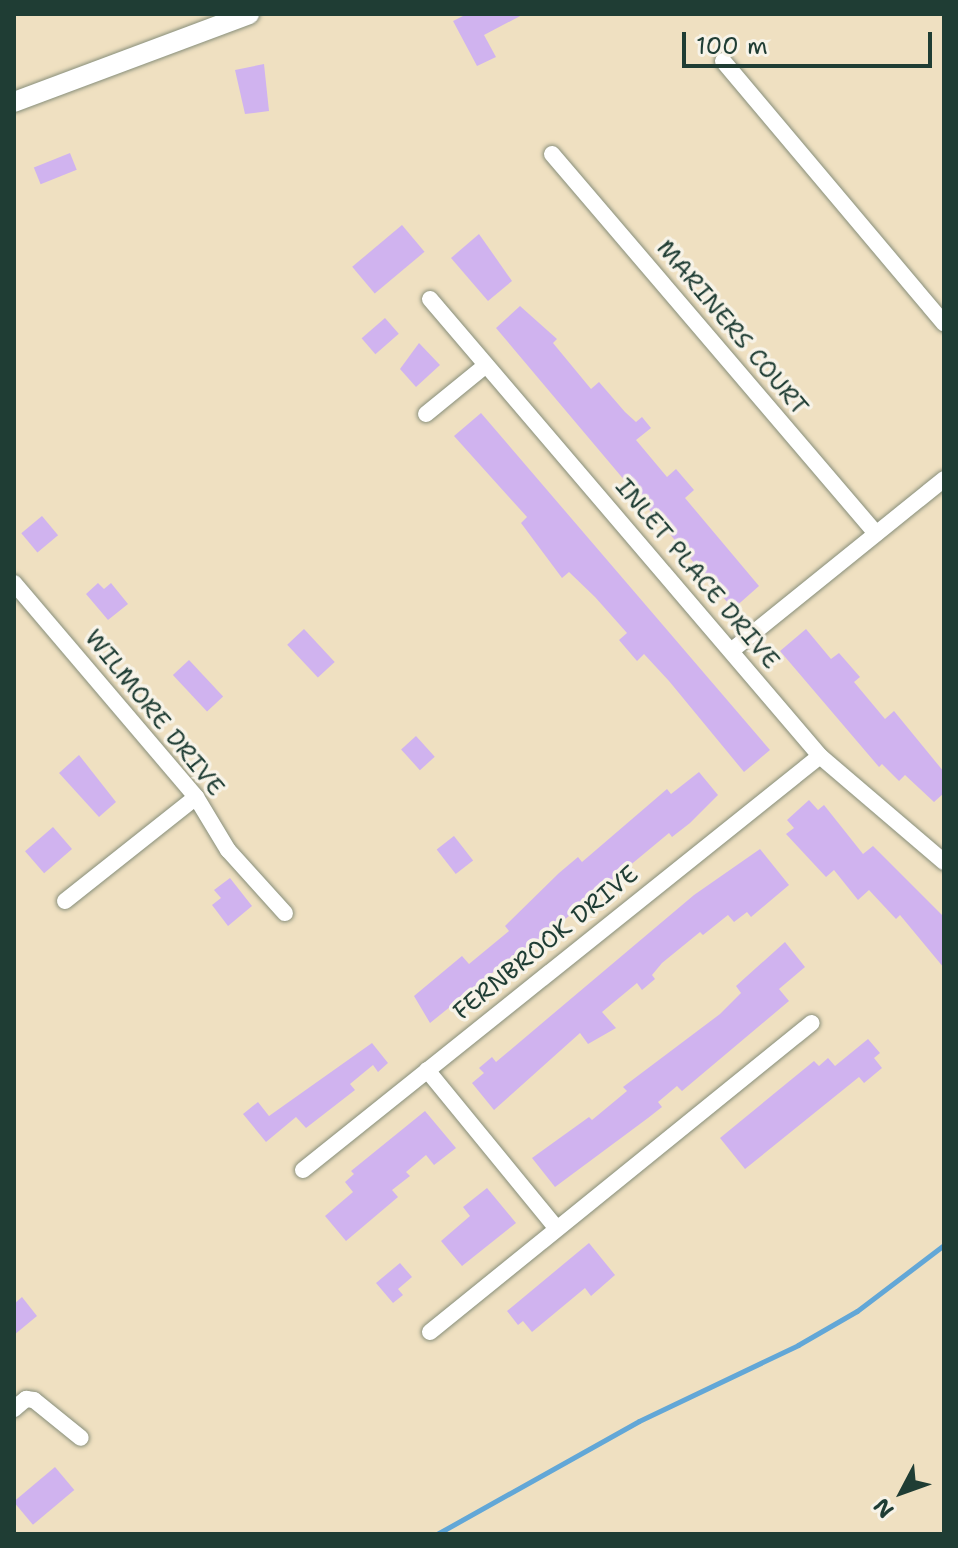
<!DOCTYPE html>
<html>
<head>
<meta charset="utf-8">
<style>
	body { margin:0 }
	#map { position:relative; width:958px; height:1548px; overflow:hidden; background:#efe0c1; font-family:"Shantell Sans",sans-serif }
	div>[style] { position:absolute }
	.stream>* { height:5px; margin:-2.5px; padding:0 2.5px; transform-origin:2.5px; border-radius:2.5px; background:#62a7d7 }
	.building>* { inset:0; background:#d0b3ef; transform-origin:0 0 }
	.roads { filter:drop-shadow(0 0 2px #878e7a) drop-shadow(0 0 2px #878e7a) }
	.minor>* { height:16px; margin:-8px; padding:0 8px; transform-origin:8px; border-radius:8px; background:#fff }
	.tertiary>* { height:20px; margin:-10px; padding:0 10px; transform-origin:10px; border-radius:10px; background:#fff }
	span { translate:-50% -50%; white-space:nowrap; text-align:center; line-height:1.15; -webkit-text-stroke:7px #f7f3e8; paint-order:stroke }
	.street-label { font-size:24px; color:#1f3d34 }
	.frame { position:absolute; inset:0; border:16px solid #1f3d34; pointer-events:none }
	.north { position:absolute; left:862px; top:1452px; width:80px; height:80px; -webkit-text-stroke:6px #f7f3e8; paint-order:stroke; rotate:229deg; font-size:22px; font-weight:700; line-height:32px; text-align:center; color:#1f3d34 }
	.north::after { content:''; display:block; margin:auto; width:28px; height:36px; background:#1f3d34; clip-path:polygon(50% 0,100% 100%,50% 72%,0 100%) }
	.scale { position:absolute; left:682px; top:32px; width:250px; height:36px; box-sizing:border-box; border:4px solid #1f3d34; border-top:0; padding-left:10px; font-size:24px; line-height:28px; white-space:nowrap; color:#1f3d34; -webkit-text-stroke:6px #f7f3e8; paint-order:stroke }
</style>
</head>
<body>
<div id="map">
	<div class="stream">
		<i style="left:437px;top:1534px;width:231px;rotate:-29.2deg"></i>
		<i style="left:639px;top:1421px;width:176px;rotate:-25.5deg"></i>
		<i style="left:798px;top:1345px;width:68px;rotate:-30deg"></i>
		<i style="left:857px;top:1311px;width:109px;rotate:-37.2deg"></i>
	</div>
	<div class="building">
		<i style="clip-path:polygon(467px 14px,524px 14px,484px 35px,496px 57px,477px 66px,453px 21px)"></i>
		<i style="clip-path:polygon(264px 64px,269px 111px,245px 114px,235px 70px)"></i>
		<i style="left:70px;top:153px;width:18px;height:39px;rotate:68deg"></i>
		<i style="left:402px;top:225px;width:35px;height:65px;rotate:50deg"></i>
		<i style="clip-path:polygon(479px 234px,512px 281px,488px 301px,451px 258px)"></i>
		<i style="clip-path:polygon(520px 306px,557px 339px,553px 343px,591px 389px,599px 382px,625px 412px,636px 422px,642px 417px,651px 428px,636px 440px,667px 477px,676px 469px,694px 490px,685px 498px,759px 586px,733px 609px,496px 328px)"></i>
		<i style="left:385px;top:318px;width:21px;height:31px;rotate:49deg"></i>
		<i style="clip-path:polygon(419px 343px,440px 365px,416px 387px,400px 369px)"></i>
		<i style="clip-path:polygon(481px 413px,770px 750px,744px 772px,669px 681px,644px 654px,637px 661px,619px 640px,627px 633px,595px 597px,569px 572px,562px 578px,521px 523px,527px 517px,454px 436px)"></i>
		<i style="left:42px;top:516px;width:25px;height:27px;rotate:50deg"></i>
		<i style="clip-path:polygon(98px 583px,104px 589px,111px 583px,128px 604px,108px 620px,86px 594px)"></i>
		<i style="left:304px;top:629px;width:45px;height:23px;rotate:47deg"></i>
		<i style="clip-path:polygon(806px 629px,831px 659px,839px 653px,860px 677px,854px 682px,885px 719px,894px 711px,944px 772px,944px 793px,934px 802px,905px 775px,899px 781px,882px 764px,879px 767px,780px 651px)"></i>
		<i style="left:189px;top:660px;width:50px;height:22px;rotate:47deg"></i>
		<i style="left:416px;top:736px;width:28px;height:20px;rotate:48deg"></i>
		<i style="clip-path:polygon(79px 755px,116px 802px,99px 817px,59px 773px)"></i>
		<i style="clip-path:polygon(699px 772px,718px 795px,690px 823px,672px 837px,669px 833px,505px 969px,502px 965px,430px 1023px,414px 996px,462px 956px,469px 964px,509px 931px,505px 926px,559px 873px,578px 857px,582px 862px,667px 789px,671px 794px)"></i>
		<i style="clip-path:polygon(809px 800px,818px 810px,824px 805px,863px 854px,873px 846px,944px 917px,944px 968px,900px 915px,896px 919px,869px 890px,858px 900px,834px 870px,826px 877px,786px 834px,794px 828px,787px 820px)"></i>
		<i style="left:53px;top:827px;width:29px;height:37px;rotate:49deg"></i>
		<i style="left:454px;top:836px;width:31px;height:22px;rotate:52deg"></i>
		<i style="clip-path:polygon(760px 849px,789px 885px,751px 917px,747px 912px,734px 922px,728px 915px,703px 935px,700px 932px,662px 963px,652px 975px,655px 979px,642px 990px,637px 983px,602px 1012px,616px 1028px,588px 1044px,580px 1033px,494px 1110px,472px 1083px,484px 1073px,479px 1068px,492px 1057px,496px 1062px,694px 895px)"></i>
		<i style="clip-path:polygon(230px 878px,252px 906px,228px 926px,212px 905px,221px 898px,214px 890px)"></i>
		<i style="clip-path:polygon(785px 942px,805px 967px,779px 989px,789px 1001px,682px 1091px,677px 1086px,658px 1102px,662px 1107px,648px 1118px,555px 1187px,532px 1158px,589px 1117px,592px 1120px,627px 1091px,623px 1087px,720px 1014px,741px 993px,736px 986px)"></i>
		<i style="clip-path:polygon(868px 1039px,880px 1053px,874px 1058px,882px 1068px,864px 1083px,859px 1077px,745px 1169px,720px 1138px,814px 1061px,819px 1066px,828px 1058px,835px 1066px)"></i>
		<i style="clip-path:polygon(372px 1043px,388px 1063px,378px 1072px,373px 1065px,350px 1084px,355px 1090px,306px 1128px,296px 1117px,266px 1142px,243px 1114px,258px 1102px,269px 1116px)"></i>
		<i style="clip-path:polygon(425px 1111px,456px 1148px,434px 1165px,426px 1155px,406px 1172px,410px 1176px,392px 1190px,398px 1197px,346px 1241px,325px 1216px,353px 1192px,345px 1182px,354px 1174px,351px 1171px)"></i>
		<i style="clip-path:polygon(487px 1188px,516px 1223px,462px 1266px,441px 1241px,470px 1216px,463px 1207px)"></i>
		<i style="clip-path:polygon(589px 1243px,615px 1275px,591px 1296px,585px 1288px,532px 1332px,523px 1321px,518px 1325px,507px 1311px)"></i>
		<i style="clip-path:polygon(400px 1263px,412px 1277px,398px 1289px,403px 1295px,393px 1303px,376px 1283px)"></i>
		<i style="clip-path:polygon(22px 1297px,37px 1316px,14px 1335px,14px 1304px)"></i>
		<i style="left:55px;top:1467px;width:30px;height:54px;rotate:50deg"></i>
	</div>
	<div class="roads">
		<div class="minor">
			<i style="left:723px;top:61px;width:343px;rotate:49.9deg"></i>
			<i style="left:552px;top:154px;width:499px;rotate:49.5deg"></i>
			<i style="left:430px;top:299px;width:601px;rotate:49.52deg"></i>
			<i style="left:820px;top:756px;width:163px;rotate:40.5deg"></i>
			<i style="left:426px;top:414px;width:77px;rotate:-39.2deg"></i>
			<i style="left:14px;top:583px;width:281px;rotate:49.6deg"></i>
			<i style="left:196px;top:797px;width:62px;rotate:58.9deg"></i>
			<i style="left:228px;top:850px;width:85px;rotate:47.9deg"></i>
			<i style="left:731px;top:651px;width:274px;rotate:-38.9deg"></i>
			<i style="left:65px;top:901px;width:167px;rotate:-38.4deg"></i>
			<i style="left:427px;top:1070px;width:205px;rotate:50.7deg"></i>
			<i style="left:303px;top:1170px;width:662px;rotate:-38.69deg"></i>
			<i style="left:430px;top:1332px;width:491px;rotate:-39deg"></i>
			<i style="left:14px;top:1409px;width:16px;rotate:-40deg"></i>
			<i style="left:26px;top:1399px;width:8px;rotate:7deg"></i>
			<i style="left:34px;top:1400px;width:60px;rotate:39deg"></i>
		</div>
		<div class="tertiary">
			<i style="left:14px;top:102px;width:251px;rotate:-20.5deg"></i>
		</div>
	</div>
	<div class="street-label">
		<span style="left:732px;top:328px;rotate:50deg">MARINERS COURT</span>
		<span style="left:697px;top:574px;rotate:50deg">INLET PLACE DRIVE</span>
		<span style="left:154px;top:713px;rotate:51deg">WILMORE DRIVE</span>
		<span style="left:546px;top:943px;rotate:-39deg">FERNBROOK DRIVE</span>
	</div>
	<div class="frame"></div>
	<div class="north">N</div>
	<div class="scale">100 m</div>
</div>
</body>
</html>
